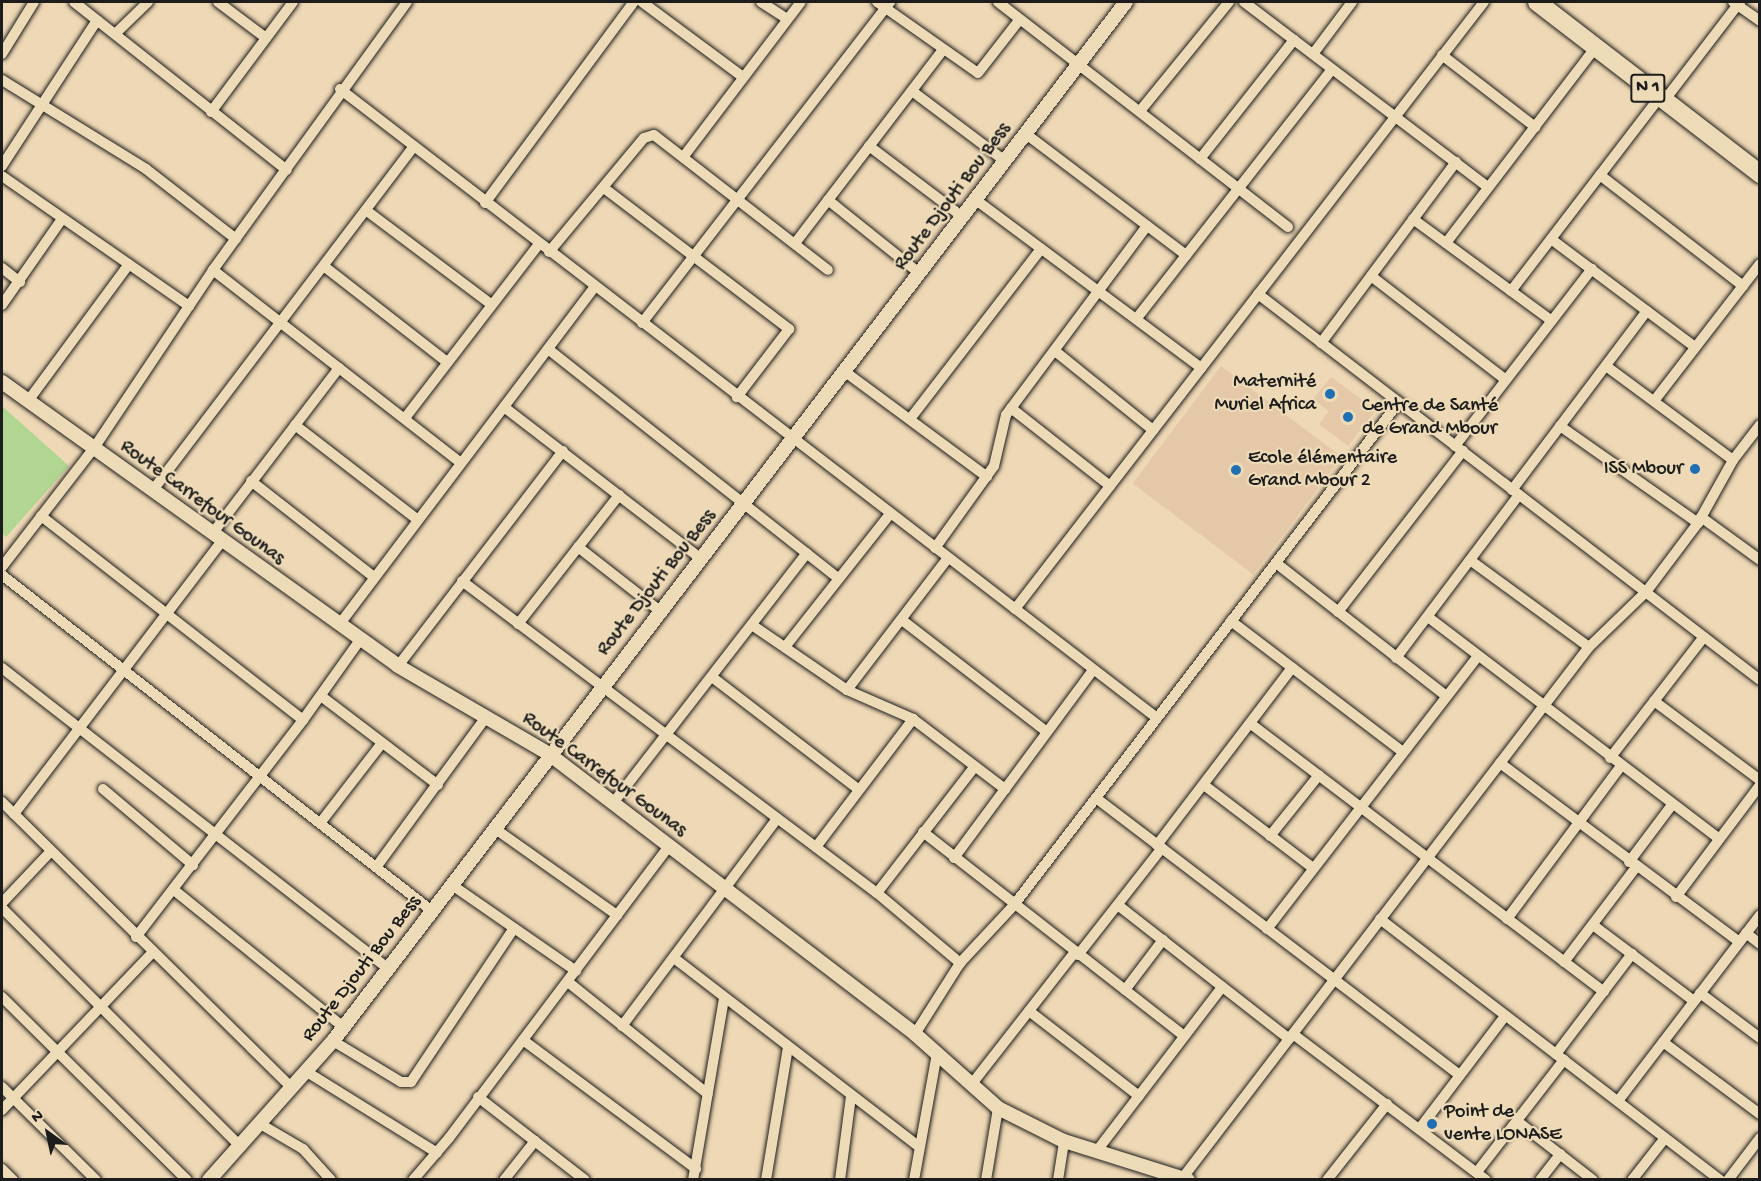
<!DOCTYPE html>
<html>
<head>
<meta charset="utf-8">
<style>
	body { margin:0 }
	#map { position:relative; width:1761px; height:1181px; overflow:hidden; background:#efd8b5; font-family:"Gochi Hand",sans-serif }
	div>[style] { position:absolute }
	.built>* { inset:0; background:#e4c8a7; transform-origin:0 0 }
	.green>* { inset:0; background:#b1d691 }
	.roads { filter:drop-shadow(0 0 2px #1c1c1c) drop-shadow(0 0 2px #1c1c1c) }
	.street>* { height:10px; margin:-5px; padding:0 5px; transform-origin:5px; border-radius:5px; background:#eddbb8 }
	.secondary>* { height:14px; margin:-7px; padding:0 7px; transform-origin:7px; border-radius:7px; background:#eddbb8 }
	.highway>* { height:18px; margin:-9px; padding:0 9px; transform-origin:9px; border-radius:9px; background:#eddbb8 }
	.dots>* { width:16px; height:16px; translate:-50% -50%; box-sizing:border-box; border:3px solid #eddbb8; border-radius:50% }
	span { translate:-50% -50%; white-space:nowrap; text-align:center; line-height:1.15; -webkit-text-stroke:4.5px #eddbb8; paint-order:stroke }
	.shield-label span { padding:2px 4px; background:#eddbb8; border:2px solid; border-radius:4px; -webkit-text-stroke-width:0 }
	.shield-label { font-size:18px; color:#1c1c1c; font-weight:700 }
	.street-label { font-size:20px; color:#1c1c1c }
	.poi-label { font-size:20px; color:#1c1c1c }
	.right { translate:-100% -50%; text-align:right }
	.left { translate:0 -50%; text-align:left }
	.frame { position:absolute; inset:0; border:3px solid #1c1c1c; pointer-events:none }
	.north { position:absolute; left:18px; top:1103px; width:60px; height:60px; -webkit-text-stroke:4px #eddbb8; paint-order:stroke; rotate:327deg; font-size:16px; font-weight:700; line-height:24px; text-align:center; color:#1c1c1c }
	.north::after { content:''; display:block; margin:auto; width:21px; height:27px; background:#1c1c1c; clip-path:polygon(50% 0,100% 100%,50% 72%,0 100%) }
</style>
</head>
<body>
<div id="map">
	<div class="built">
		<i style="left:1221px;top:366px;width:151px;height:147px;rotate:37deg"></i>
		<i style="clip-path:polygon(1331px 377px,1376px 410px,1348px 446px,1319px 424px,1329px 411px,1313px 399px)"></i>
	</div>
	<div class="green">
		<i style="clip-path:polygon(2px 406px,69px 466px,6px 537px,2px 533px)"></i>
	</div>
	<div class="roads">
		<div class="street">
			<i style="left:74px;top:2px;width:271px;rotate:38.3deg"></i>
			<i style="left:218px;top:2px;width:60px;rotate:36.9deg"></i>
			<i style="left:642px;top:2px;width:126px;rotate:36.6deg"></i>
			<i style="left:761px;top:2px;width:31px;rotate:33deg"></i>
			<i style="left:877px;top:2px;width:123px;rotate:35.1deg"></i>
			<i style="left:978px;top:73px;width:68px;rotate:-52.1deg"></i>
			<i style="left:998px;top:2px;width:367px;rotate:37.8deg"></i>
			<i style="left:1244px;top:2px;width:306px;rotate:37.2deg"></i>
			<i style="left:1733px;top:2px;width:33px;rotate:35deg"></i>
			<i style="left:115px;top:34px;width:46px;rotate:-44.1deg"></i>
			<i style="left:2px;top:54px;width:61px;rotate:-58.4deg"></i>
			<i style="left:1313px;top:54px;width:65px;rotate:-53.1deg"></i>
			<i style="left:1442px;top:55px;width:118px;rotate:37.7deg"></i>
			<i style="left:2px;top:80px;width:169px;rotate:31.7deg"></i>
			<i style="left:146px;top:169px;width:114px;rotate:37.9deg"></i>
			<i style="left:340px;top:89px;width:1031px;rotate:37.59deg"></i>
			<i style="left:912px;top:91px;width:116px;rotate:37deg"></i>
			<i style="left:1664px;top:101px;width:125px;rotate:-52.5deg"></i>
			<i style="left:1140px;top:111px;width:141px;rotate:-50.8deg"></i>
			<i style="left:211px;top:112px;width:137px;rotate:-53.3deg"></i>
			<i style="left:1026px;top:134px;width:201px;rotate:37.1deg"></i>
			<i style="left:869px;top:146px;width:118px;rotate:37.1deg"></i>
			<i style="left:684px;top:156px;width:193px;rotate:-52.8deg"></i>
			<i style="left:1200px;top:159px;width:152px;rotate:-51.7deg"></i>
			<i style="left:2px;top:166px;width:174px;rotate:-56.9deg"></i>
			<i style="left:1600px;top:175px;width:181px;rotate:37.8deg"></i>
			<i style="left:2px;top:176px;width:228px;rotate:34.8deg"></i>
			<i style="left:604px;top:188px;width:233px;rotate:37.3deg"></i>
			<i style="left:789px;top:329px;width:86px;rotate:127.4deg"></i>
			<i style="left:828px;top:200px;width:117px;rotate:38.7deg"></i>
			<i style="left:976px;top:200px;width:281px;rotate:36.7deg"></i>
			<i style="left:485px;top:203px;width:250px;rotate:-53.5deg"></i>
			<i style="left:367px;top:211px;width:156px;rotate:36.9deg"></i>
			<i style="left:1413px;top:219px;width:172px;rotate:36.3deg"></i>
			<i style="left:1551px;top:239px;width:180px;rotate:36.9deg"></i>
			<i style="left:796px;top:242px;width:240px;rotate:-52.6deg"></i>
			<i style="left:1446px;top:243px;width:247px;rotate:-52.6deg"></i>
			<i style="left:549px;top:252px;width:148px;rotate:-50.2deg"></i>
			<i style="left:644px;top:138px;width:10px;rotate:-17deg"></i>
			<i style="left:654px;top:135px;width:220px;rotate:37.8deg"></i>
			<i style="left:325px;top:267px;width:155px;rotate:37.9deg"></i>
			<i style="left:2px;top:268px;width:23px;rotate:38deg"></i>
			<i style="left:213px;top:270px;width:314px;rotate:37.9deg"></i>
			<i style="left:1371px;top:276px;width:170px;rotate:37.6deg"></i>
			<i style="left:1511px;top:291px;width:245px;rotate:-52.5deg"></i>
			<i style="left:1258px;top:294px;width:633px;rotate:37.56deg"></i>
			<i style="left:2px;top:305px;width:105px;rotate:-55.1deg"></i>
			<i style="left:1137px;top:318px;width:316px;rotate:-51.9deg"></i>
			<i style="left:642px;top:323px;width:406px;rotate:-52.3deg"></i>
			<i style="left:1321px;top:343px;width:226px;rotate:-53.3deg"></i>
			<i style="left:548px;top:349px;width:370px;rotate:38.3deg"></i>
			<i style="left:1055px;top:351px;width:126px;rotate:38.9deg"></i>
			<i style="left:1606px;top:366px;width:158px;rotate:36.5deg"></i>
			<i style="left:844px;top:371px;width:178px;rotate:36.5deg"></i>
			<i style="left:28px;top:401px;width:170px;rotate:-53.6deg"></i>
			<i style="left:1654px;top:401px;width:173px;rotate:-52.3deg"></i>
			<i style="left:504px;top:407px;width:247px;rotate:37.6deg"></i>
			<i style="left:1011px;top:408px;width:126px;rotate:38.2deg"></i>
			<i style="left:405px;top:418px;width:220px;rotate:-52.4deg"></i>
			<i style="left:910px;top:419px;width:215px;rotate:-52.4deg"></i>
			<i style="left:295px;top:425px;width:155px;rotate:37.7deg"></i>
			<i style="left:1560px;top:426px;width:169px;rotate:35.1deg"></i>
			<i style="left:1455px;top:446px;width:224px;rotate:-52.3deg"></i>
			<i style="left:251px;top:481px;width:156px;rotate:38deg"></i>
			<i style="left:153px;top:490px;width:430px;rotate:-52.8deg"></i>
			<i style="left:1512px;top:490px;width:224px;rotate:-53deg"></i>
			<i style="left:41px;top:516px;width:332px;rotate:37.9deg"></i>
			<i style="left:1701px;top:517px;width:73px;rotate:36.1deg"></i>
			<i style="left:212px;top:534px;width:209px;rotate:-52.6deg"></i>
			<i style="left:578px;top:547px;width:104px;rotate:38deg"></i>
			<i style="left:935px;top:548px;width:101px;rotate:-54.3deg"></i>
			<i style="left:994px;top:466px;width:52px;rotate:-76.8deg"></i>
			<i style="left:1006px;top:415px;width:236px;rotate:-53.3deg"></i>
			<i style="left:1470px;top:560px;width:147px;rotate:36.2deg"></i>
			<i style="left:1276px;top:563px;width:216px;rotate:38deg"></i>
			<i style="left:2px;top:567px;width:150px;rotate:-52.3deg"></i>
			<i style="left:94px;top:448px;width:214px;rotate:-56.2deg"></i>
			<i style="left:213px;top:270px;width:331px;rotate:-54.1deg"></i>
			<i style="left:2px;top:575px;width:546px;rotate:38deg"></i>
			<i style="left:462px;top:581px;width:519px;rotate:36.94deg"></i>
			<i style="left:877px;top:893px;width:109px;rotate:40.1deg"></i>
			<i style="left:1015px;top:609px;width:767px;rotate:-52.31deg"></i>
			<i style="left:1338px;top:612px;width:204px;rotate:-52.2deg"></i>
			<i style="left:1428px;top:617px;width:366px;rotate:37.3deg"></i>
			<i style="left:902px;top:620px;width:183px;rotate:37.7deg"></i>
			<i style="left:1231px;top:621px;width:216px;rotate:37.3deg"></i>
			<i style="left:518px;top:624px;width:164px;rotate:-51.9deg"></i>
			<i style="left:339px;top:625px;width:424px;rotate:-52.9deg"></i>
			<i style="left:752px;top:625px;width:115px;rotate:34.4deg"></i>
			<i style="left:847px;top:690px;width:72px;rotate:23.7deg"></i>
			<i style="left:913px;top:719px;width:116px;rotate:37.3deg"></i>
			<i style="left:785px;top:647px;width:169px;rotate:-51.7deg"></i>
			<i style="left:1396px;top:658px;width:204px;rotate:-53deg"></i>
			<i style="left:398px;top:666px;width:271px;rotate:-52.5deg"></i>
			<i style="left:2px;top:668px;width:488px;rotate:37.9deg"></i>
			<i style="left:712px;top:677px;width:185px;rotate:37.5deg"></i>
			<i style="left:847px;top:690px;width:166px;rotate:-52.6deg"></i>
			<i style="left:321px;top:696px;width:147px;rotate:37.3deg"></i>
			<i style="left:1654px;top:701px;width:132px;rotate:36.7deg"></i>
			<i style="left:1251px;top:724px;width:443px;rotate:37.2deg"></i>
			<i style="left:1610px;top:758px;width:153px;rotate:-52.2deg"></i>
			<i style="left:1500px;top:763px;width:299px;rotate:36.8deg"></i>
			<i style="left:1204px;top:785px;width:137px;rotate:37.3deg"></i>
			<i style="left:103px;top:789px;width:118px;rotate:40.2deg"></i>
			<i style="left:1096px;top:798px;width:457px;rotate:37.3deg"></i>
			<i style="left:2px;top:802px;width:407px;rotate:44.6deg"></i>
			<i style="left:613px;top:803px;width:316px;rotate:-52.2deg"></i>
			<i style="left:14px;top:814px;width:343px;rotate:-52.7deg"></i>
			<i style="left:321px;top:822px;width:100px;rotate:-52.3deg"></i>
			<i style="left:494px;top:828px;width:151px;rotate:35.3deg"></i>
			<i style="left:923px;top:832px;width:331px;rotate:38deg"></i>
			<i style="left:1270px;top:836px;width:78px;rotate:-51.2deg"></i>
			<i style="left:1157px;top:845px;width:223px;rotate:-52.7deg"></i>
			<i style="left:816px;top:847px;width:161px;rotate:-52.8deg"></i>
			<i style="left:954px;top:858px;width:234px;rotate:-53.5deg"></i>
			<i style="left:1629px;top:862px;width:71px;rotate:-53deg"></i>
			<i style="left:377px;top:866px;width:185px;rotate:-53.8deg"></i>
			<i style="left:452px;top:885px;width:151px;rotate:34.7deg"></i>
			<i style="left:174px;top:890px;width:218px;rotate:39deg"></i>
			<i style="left:877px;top:893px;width:160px;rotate:-52.3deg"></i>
			<i style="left:1676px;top:897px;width:140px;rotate:-53.1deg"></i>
			<i style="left:2px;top:903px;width:70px;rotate:-46.7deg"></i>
			<i style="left:1119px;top:906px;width:216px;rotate:38deg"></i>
			<i style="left:2px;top:908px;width:338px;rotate:45deg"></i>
			<i style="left:1380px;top:919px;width:429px;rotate:37.5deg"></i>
			<i style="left:1507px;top:919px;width:191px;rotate:-53.3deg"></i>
			<i style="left:1593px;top:925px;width:126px;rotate:37deg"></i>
			<i style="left:1267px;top:929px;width:345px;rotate:-52.3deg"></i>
			<i style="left:1746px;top:933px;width:18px;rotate:38deg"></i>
			<i style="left:136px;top:937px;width:274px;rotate:-52.4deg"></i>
			<i style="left:303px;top:720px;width:98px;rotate:-54.5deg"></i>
			<i style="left:1078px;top:955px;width:136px;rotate:-51.9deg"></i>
			<i style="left:674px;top:958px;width:309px;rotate:37.6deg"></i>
			<i style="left:1564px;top:962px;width:119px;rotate:-52.8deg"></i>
			<i style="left:568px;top:982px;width:179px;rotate:38.7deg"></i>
			<i style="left:1125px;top:990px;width:63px;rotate:-52.8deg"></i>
			<i style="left:1700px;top:993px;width:75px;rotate:36.9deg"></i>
			<i style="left:2px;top:997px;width:260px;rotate:44.7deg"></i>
			<i style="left:1029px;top:1011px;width:139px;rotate:37.7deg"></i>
			<i style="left:622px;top:1026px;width:259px;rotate:-53.2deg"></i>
			<i style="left:915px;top:1034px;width:84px;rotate:-57.6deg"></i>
			<i style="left:960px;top:963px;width:79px;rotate:-47deg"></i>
			<i style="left:1014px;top:905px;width:633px;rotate:-52.57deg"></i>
			<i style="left:1293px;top:1034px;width:242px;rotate:37.1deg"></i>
			<i style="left:523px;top:1040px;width:216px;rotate:36.7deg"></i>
			<i style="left:333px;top:1041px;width:79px;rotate:31.1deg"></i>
			<i style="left:401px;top:1082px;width:10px"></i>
			<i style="left:411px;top:1082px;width:185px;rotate:-56.2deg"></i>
			<i style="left:1663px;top:1042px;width:121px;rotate:36.6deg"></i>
			<i style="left:1556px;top:1054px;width:126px;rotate:-52.8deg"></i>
			<i style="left:307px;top:1072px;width:153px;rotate:31.9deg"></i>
			<i style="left:971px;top:1085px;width:169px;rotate:-52deg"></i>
			<i style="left:2px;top:1087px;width:132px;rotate:44.7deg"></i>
			<i style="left:478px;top:1097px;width:135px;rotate:37.8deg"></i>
			<i style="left:1618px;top:1101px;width:234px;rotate:-52.6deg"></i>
			<i style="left:2px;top:1110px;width:219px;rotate:-46.3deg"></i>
			<i style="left:1517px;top:1121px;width:96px;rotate:37.8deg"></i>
			<i style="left:262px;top:1125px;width:48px;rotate:30.3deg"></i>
			<i style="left:303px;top:1149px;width:42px;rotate:47.9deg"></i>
			<i style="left:1420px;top:1128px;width:141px;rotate:-52.8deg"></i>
			<i style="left:1096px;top:1152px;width:208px;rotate:-52.6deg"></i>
			<i style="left:2px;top:1169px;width:16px;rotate:45deg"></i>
			<i style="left:1477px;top:1172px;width:142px;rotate:-52.2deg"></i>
			<i style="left:413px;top:1180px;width:55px;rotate:-49.4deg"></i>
			<i style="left:449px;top:1138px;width:366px;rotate:-53deg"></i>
			<i style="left:504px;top:1180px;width:50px;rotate:-51.5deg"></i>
			<i style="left:693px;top:1180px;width:185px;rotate:-80.3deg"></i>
			<i style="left:766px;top:1180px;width:135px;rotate:-80.6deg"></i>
			<i style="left:840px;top:1180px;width:84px;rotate:-82.5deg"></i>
			<i style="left:914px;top:1180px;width:128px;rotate:-79.7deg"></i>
			<i style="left:986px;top:1180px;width:73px;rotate:-80.5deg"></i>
			<i style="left:1058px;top:1180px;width:39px;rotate:-81deg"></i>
			<i style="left:1181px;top:1180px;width:671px;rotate:-52.57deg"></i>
			<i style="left:1589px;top:647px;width:79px;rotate:-44deg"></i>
			<i style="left:1646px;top:592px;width:86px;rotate:-53deg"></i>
			<i style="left:1698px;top:523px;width:72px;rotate:-60.9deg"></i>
			<i style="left:1733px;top:460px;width:44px;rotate:-52.4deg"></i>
			<i style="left:1327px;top:1180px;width:97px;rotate:-51.7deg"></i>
			<i style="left:1540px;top:1180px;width:33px;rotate:-52deg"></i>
			<i style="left:1632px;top:1180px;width:53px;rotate:-51.8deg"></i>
			<i style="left:1728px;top:1180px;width:53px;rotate:-52.7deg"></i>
		</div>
		<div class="secondary">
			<i style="left:2px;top:382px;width:487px;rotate:35.6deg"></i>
			<i style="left:398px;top:666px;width:175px;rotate:30.2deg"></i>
			<i style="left:549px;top:754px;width:461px;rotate:37.4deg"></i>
			<i style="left:915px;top:1034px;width:111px;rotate:41.7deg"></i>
			<i style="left:998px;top:1108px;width:74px;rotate:26.6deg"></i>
			<i style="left:1064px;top:1141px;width:130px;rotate:17.5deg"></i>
			<i style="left:209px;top:1180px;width:186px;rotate:-48.3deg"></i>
			<i style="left:333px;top:1041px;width:1307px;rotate:-52.65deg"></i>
		</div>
		<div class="highway">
			<i style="left:1537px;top:2px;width:282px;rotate:37.6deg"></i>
		</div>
	</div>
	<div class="dots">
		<i style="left:1330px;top:394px;background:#1f6fb2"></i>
		<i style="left:1348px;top:417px;background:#1f6fb2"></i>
		<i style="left:1695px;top:469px;background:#1f6fb2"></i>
		<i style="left:1236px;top:470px;background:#1f6fb2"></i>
		<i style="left:1432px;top:1124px;background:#1f6fb2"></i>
	</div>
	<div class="shield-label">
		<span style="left:1648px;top:88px">N 1</span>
	</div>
	<div class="street-label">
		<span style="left:953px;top:197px;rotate:-53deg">Route Djouti Bou Bess</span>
		<span style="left:202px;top:503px;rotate:36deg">Route Carrefour Gounas</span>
		<span style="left:657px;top:583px;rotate:-52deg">Route Djouti Bou Bess</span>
		<span style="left:604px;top:775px;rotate:36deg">Route Carrefour Gounas</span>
		<span style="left:362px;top:969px;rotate:-52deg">Route Djouti Bou Bess</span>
	</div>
	<div class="poi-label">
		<span class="right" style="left:1316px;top:394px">Maternité<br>Muriel Africa</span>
		<span class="left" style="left:1362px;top:418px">Centre de Santé<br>de Grand Mbour</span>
		<span class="left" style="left:1248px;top:470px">Ecole élémentaire<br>Grand Mbour 2</span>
		<span class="right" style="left:1683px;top:469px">ISS Mbour</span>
		<span class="left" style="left:1444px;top:1124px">Point de<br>vente LONASE</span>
	</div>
	<div class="frame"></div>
	<div class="north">N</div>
</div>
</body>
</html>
